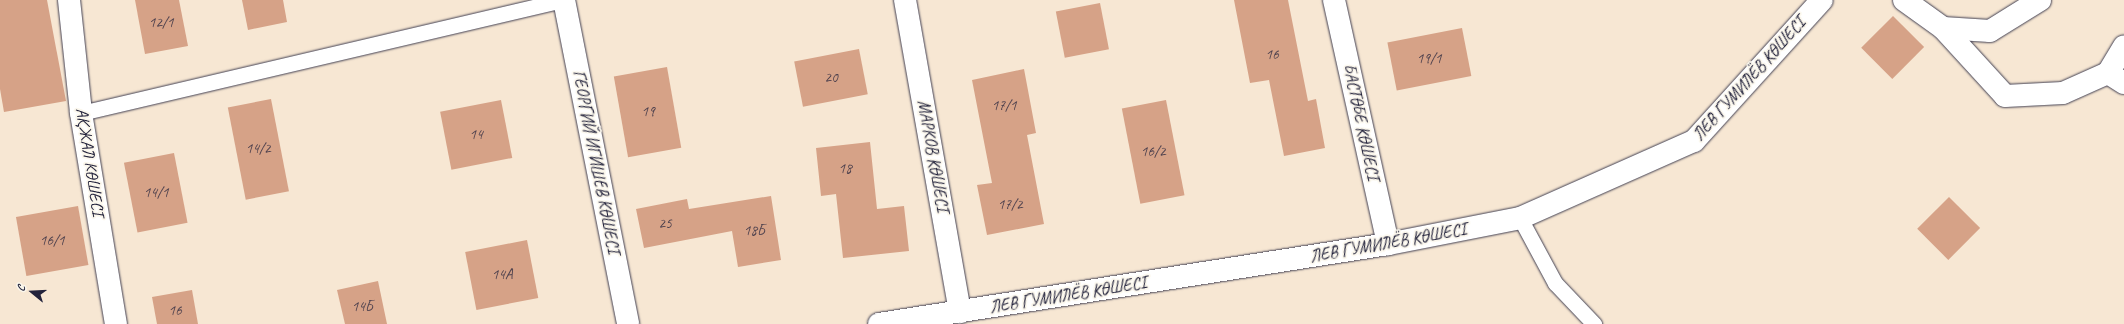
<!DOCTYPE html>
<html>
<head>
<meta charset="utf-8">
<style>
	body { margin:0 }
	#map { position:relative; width:2124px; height:324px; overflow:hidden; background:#f7e7d3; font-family:Caveat,sans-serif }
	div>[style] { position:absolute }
	.building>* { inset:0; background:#d6a287; transform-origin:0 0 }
	.roads { filter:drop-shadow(0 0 1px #424052) drop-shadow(0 0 1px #424052) }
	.lane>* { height:15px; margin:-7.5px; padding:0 7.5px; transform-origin:7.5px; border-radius:7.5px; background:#fff }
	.street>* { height:22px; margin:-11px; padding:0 11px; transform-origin:11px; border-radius:11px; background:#fff }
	span { translate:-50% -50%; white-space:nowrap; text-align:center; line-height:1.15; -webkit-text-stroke:3.5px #fbf7ec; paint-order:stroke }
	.number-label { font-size:15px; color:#4f424e }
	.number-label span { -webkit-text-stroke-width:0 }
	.street-label { font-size:17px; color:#22223b }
	.north { position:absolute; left:12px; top:272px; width:40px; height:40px; -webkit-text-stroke:3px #fbf7ec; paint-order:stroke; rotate:288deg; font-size:11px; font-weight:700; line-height:16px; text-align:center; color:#22223b }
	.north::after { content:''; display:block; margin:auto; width:14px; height:18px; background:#22223b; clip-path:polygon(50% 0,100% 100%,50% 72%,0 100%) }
</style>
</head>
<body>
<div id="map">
	<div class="building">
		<i style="clip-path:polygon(0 0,47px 0,66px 101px,4px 112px,0 89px)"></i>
		<i style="clip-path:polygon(135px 0,179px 0,188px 46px,145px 54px)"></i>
		<i style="clip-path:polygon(242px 0,283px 0,287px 22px,248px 30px)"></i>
		<i style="clip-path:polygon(1234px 0,1288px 0,1308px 101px,1316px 99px,1325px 148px,1284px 156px,1269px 80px,1250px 83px)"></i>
		<i style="left:1100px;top:3px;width:47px;height:45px;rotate:79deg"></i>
		<i style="left:1893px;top:16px;width:44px;height:45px;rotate:45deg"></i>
		<i style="left:1462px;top:28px;width:49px;height:76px;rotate:79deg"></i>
		<i style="left:859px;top:49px;width:46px;height:66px;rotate:79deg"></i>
		<i style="left:667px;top:67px;width:82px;height:54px;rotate:80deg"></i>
		<i style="clip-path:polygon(1024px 69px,1036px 133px,1027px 135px,1044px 224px,987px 235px,977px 185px,992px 183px,972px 80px)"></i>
		<i style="left:271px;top:99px;width:94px;height:44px;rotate:79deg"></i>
		<i style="left:501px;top:100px;width:59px;height:62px;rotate:79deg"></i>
		<i style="left:1166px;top:100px;width:97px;height:45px;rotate:79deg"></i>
		<i style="clip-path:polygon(870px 142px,877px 209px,904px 206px,909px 251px,843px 258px,836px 194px,821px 196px,816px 148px)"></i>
		<i style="left:174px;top:153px;width:71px;height:51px;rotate:79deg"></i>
		<i style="clip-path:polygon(771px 196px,781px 260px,738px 267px,732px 231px,644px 248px,636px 209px,687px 199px,689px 209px)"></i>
		<i style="left:1949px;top:197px;width:44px;height:45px;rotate:45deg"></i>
		<i style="left:78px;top:206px;width:60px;height:63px;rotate:80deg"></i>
		<i style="left:527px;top:240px;width:59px;height:63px;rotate:79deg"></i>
		<i style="clip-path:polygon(378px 281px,387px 324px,345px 324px,337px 290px)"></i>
		<i style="clip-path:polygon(192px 290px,198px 324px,157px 324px,152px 297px)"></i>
	</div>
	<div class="roads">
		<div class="lane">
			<i style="left:81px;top:113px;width:496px;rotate:-13.2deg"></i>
			<i style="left:1520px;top:218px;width:74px;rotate:61.7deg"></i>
			<i style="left:1555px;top:283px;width:57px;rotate:46.4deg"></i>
		</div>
		<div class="street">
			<i style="left:69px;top:0;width:114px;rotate:83.9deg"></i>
			<i style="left:81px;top:113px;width:214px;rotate:80.6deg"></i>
			<i style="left:564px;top:0;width:330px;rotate:78.8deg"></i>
			<i style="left:905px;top:0;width:317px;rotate:80deg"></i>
			<i style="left:1334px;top:0;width:250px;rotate:77.5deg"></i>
			<i style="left:1904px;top:0;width:48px;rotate:35.7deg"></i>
			<i style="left:1943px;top:28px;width:47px;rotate:3.7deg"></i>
			<i style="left:1990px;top:31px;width:59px;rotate:-31.8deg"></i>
			<i style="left:1943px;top:28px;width:92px;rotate:47.6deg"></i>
			<i style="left:2005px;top:96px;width:58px;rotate:-3deg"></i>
			<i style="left:2063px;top:93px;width:49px;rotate:-24deg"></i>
			<i style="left:2108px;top:73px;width:31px;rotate:-59deg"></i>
			<i style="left:2108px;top:73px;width:19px;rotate:32deg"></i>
			<i style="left:879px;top:324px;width:515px;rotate:-8.93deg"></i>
			<i style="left:1388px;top:244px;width:135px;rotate:-11.1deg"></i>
			<i style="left:1520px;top:218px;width:190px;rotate:-23.9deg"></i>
			<i style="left:1694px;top:141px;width:190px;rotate:-47.8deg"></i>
		</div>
	</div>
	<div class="number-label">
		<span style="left:161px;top:23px">12/1</span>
		<span style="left:1272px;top:55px">16</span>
		<span style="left:1429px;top:59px">19/1</span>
		<span style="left:831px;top:78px">20</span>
		<span style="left:1004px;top:106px">17/1</span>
		<span style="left:648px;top:112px">19</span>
		<span style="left:476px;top:135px">14</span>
		<span style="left:258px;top:149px">14/2</span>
		<span style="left:1153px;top:152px">16/2</span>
		<span style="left:845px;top:169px">18</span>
		<span style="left:156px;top:193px">14/1</span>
		<span style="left:1010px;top:205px">17/2</span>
		<span style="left:665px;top:224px">25</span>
		<span style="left:754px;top:231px">18Б</span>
		<span style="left:52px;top:241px">16/1</span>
		<span style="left:502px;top:275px">14А</span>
		<span style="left:362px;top:307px">14Б</span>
		<span style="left:175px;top:311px">16</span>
	</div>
	<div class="street-label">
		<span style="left:1749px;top:79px;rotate:-48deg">ЛЕВ ГУМИЛЁВ КӨШЕСІ</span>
		<span style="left:1361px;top:122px;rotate:78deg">БАСТӨБЕ КӨШЕСІ</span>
		<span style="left:933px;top:156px;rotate:80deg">МАРКОВ КӨШЕСІ</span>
		<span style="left:90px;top:162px;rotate:81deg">АҚЖАЛ КӨШЕСІ</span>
		<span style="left:596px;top:162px;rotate:79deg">ГЕОРГИЙ ИГИШЕВ КӨШЕСІ</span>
		<span style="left:1388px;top:243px;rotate:-10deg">ЛЕВ ГУМИЛЁВ КӨШЕСІ</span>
		<span style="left:1068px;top:295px;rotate:-9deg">ЛЕВ ГУМИЛЁВ КӨШЕСІ</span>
	</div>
	<div class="north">С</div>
</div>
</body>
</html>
